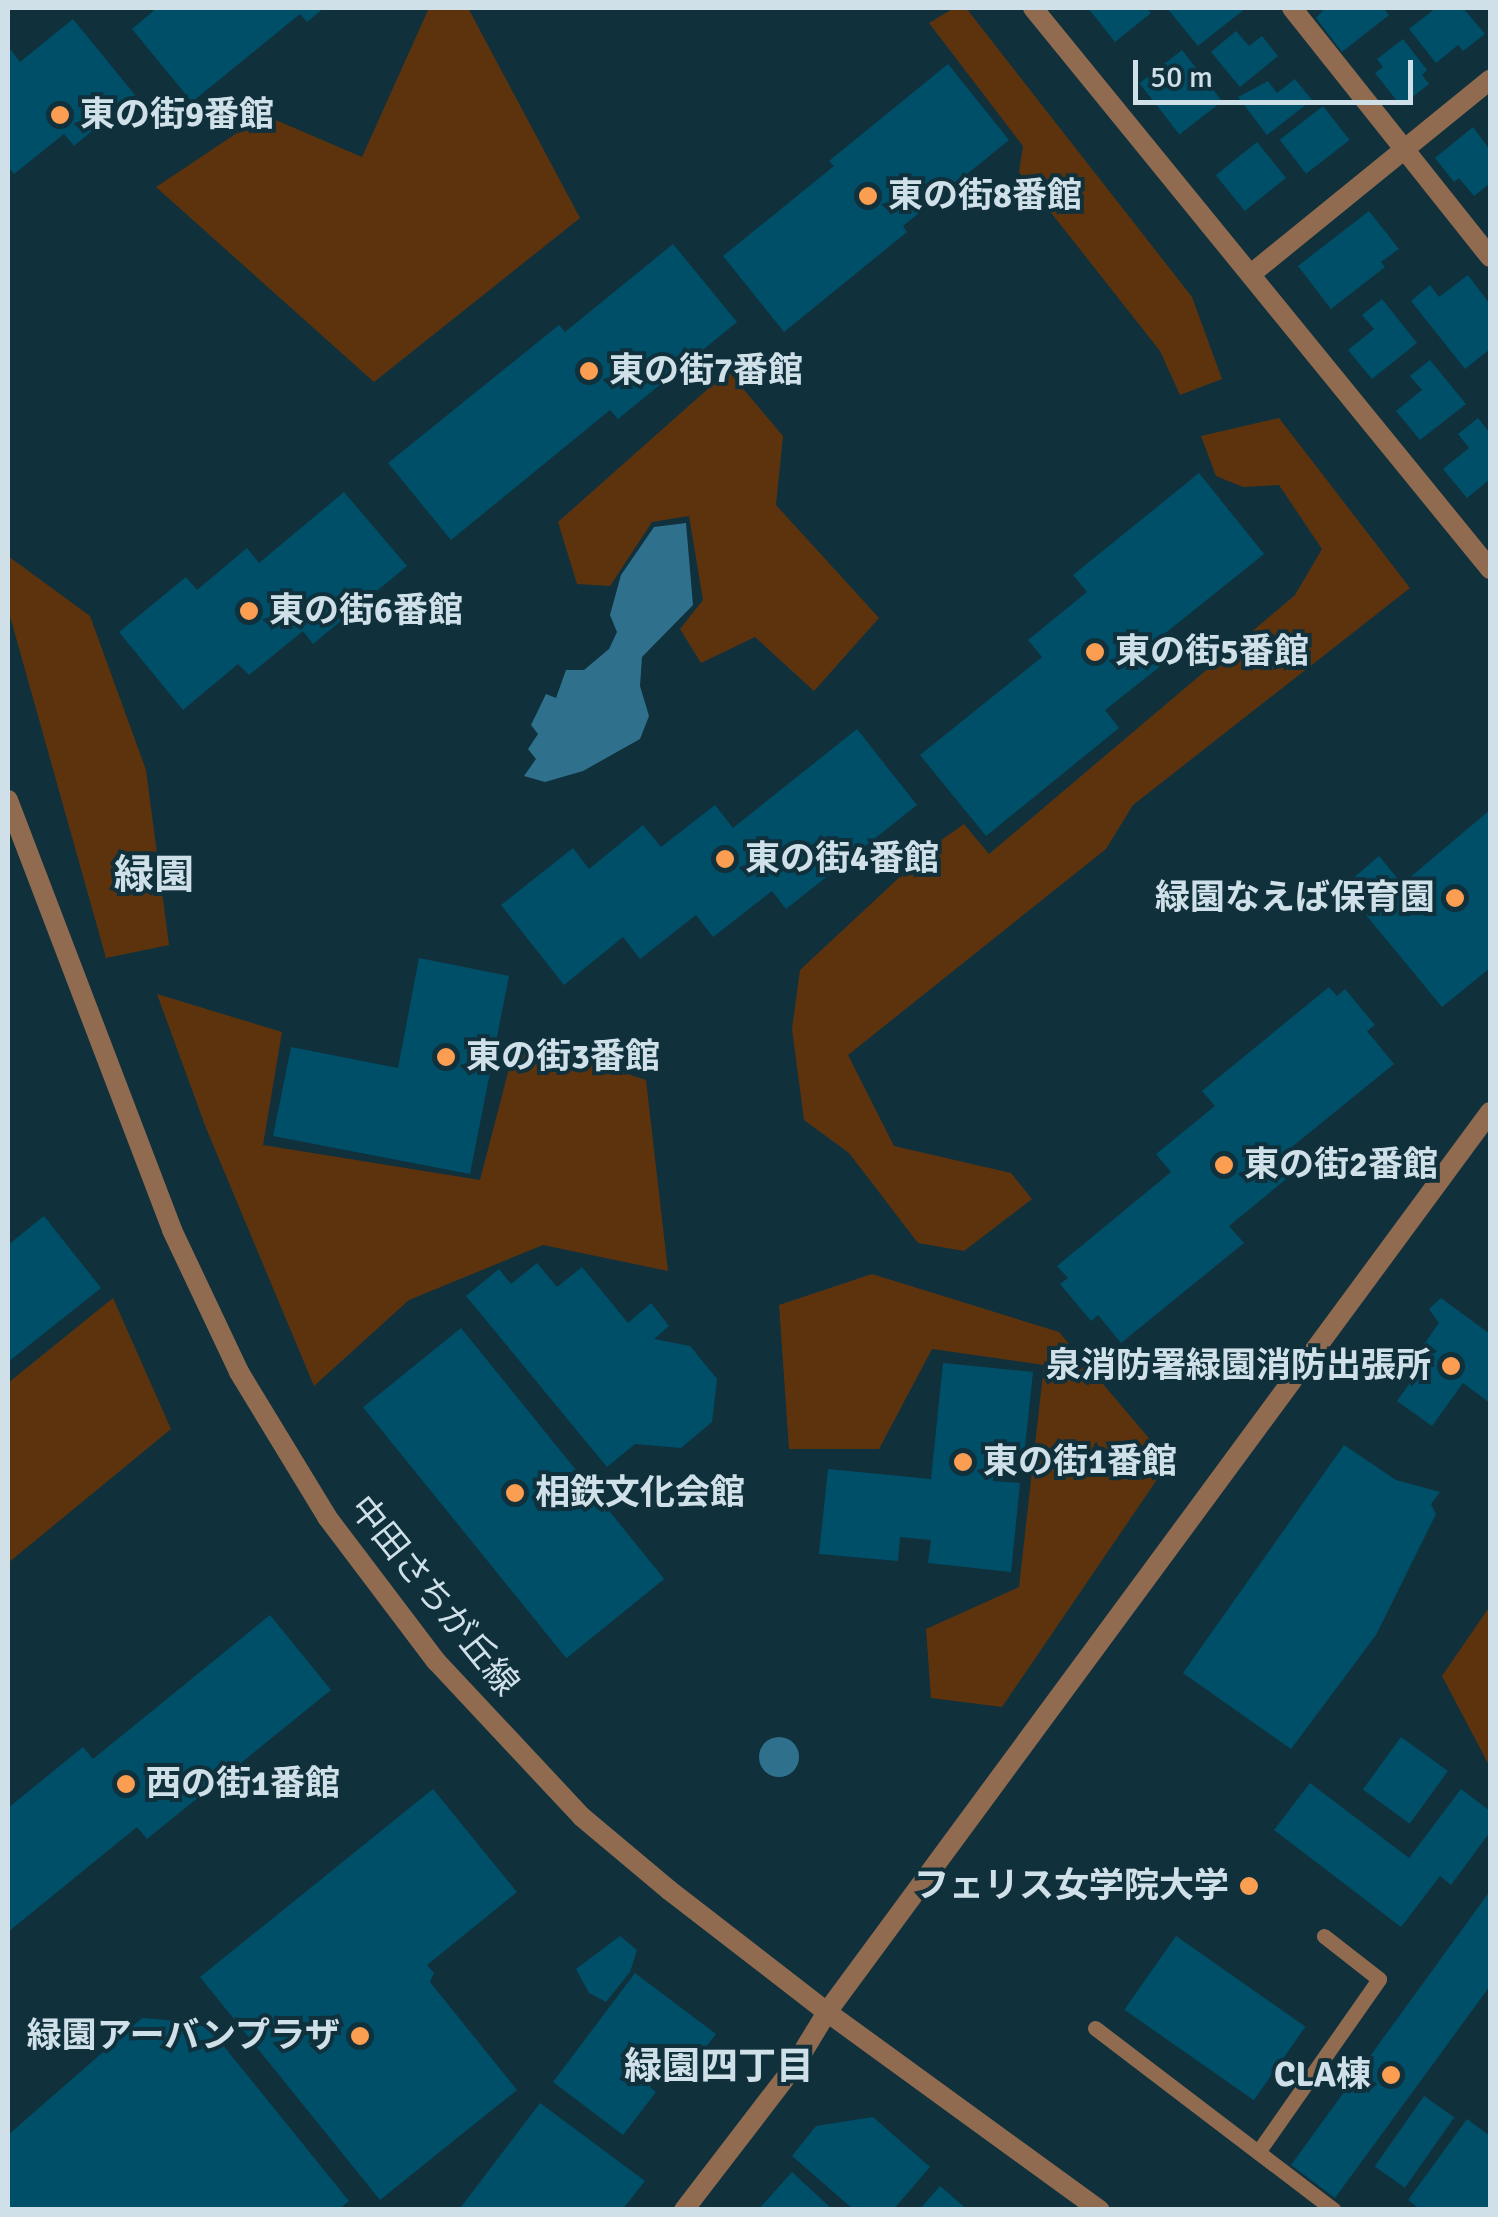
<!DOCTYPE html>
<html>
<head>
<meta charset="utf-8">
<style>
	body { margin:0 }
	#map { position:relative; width:1498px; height:2217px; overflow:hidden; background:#10303c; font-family:Signika,"Noto Sans JP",sans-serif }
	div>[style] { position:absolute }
	.green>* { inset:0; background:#5d330e }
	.water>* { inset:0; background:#2f718c }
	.round { border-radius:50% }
	.building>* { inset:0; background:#004f68; transform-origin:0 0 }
	.service>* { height:15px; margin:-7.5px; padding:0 7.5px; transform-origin:7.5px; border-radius:7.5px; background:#906b4f }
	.minor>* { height:20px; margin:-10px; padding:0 10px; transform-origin:10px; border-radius:10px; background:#906b4f }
	.tertiary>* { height:20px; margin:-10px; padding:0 10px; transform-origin:10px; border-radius:10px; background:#906b4f }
	.dots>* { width:28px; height:28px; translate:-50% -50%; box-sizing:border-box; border:5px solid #10303c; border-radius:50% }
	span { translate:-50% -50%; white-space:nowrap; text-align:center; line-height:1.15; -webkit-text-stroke:8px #10303c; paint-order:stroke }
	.poi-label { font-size:35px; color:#cfe0e8; font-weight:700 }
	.left { translate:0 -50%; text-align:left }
	.right { translate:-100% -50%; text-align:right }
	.street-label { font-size:35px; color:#cfe0e8 }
	.neighbourhood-label { font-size:38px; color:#cfe0e8; font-weight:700 }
	.quarter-label { font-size:40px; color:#cfe0e8; font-weight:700 }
	.frame { position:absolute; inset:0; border:10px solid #cfe0e8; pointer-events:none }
	.scale { position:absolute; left:1133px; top:60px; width:280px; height:45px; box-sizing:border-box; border:5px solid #cfe0e8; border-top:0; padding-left:12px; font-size:30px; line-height:35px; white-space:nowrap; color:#cfe0e8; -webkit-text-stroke:8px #10303c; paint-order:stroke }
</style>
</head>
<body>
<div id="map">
	<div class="green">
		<i style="clip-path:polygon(429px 8px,468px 8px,580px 218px,374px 382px,156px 187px,264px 115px,362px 157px)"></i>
		<i style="clip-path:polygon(954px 8px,966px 8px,1192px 297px,1222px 379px,1180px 395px,1160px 351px,1019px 172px,1023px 146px,929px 23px)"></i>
		<i style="clip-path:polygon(728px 371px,783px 436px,776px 505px,879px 618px,814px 691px,755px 637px,701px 663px,680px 629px,703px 600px,689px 516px,652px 522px,610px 586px,577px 584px,558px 522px)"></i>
		<i style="clip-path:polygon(1279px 418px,1410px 588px,1133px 805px,1106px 849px,848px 1055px,894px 1146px,1011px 1173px,1032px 1199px,964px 1251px,918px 1243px,849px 1153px,804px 1120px,792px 1029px,800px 970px,933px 846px,964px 824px,989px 854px,1295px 595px,1322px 549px,1279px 485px,1243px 487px,1216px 476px,1201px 436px)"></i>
		<i style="clip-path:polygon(8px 556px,90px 616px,146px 770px,169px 945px,106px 958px,8px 609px)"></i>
		<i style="clip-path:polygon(157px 994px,282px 1032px,263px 1145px,480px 1180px,517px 1038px,646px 1080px,668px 1271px,543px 1245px,409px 1300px,314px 1386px,206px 1128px)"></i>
		<i style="clip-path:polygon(872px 1274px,1059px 1332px,1169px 1462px,1002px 1707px,931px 1698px,926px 1629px,1019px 1587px,1044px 1365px,932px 1349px,879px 1449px,789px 1449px,779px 1305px)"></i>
		<i style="clip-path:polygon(113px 1298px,171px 1429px,8px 1563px,8px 1383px)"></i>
		<i style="clip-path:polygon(1490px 1606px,1490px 1767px,1442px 1676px)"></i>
	</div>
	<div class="water">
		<i style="clip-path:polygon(686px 523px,693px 605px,642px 657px,640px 686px,649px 716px,640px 739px,583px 771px,545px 782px,524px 776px,536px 759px,528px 749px,538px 734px,531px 725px,546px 694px,556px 698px,566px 670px,584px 670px,609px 649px,617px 632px,610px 615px,621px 575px,654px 527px)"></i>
		<i class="round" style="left:759px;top:1737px;width:40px;height:40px"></i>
	</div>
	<div class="building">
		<i style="clip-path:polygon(157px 8px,324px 8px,307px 22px,300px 14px,192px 102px,132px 29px)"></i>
		<i style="clip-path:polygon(1088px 8px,1146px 8px,1151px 13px,1115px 42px)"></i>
		<i style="clip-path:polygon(1167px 8px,1246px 8px,1198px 46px)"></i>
		<i style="clip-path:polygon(1325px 8px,1383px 8px,1389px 15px,1342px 52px,1316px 18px)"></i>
		<i style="clip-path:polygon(1436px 8px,1463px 8px,1485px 34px,1463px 51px,1458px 45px,1436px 63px,1409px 29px)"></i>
		<i style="clip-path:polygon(73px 19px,135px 95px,74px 146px,64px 134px,14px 174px,8px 166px,8px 53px,11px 50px,20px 62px)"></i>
		<i style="clip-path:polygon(1236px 31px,1249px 46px,1262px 36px,1278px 56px,1240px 87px,1211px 52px)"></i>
		<i style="clip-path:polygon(1403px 39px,1427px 70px,1422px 75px,1429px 84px,1401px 106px,1375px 73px,1383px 67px,1377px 59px)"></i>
		<i style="left:1182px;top:50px;width:65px;height:54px;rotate:52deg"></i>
		<i style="clip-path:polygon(948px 64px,1009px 140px,903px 226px,907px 232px,784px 332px,723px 256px,834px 166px,829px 161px)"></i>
		<i style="clip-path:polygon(1295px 79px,1312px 100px,1267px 135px,1238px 97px,1268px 81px,1277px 93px)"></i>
		<i style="left:1323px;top:106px;width:43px;height:55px;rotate:52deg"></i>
		<i style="clip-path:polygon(1473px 127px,1490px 150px,1490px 183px,1474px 196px,1459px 178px,1454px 182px,1435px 158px)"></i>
		<i style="left:1257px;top:142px;width:46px;height:53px;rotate:51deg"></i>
		<i style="clip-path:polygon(1369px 211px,1399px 249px,1381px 262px,1385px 267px,1331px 309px,1298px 266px)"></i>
		<i style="clip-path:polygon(673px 244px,737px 322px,618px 419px,610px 410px,451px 540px,388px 463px,559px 325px,565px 332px)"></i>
		<i style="clip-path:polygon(1468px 275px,1490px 304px,1490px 349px,1465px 369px,1411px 301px,1430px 285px,1439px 297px)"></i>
		<i style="clip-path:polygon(1382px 299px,1417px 343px,1372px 379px,1348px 350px,1374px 329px,1362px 315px)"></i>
		<i style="clip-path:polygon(1430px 360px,1466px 404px,1420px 440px,1396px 411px,1422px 390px,1410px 376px)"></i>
		<i style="clip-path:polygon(1478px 418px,1490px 433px,1490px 479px,1467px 498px,1443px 469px,1469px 448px,1458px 434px)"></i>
		<i style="clip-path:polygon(1199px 473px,1264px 554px,1148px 647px,1162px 665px,1105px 710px,1119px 728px,986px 836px,920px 755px,1042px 657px,1028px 640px,1087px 592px,1073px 575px)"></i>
		<i style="clip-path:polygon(344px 492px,407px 566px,313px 644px,303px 631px,249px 675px,238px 664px,183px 710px,119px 632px,186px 577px,197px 590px,247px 548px,259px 563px)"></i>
		<i style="clip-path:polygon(857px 729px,917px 805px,786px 909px,772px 891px,713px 937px,696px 915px,640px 959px,623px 937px,564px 985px,501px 905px,573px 848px,589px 869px,643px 825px,661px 847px,715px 805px,733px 828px)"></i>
		<i style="clip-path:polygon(1490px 810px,1490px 968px,1442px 1007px,1366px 915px,1374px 909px,1351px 880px,1379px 856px,1402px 884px)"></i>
		<i style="clip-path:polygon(419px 958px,509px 976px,470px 1174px,273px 1136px,291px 1047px,398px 1068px)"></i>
		<i style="clip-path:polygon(1329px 987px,1337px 996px,1345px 989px,1375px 1025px,1367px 1031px,1394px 1064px,1277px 1159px,1291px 1175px,1229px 1226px,1244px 1243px,1121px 1343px,1098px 1315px,1091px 1321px,1060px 1284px,1068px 1278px,1057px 1266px,1171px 1172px,1156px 1154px,1215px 1106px,1202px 1091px)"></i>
		<i style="clip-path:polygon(44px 1216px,101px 1288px,8px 1362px,8px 1245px)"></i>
		<i style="clip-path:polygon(537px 1263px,557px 1287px,582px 1267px,628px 1323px,651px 1303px,669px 1326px,654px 1339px,690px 1346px,717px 1379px,712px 1422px,681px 1448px,635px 1444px,607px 1467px,466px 1296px,499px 1269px,511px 1284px)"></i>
		<i style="clip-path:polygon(1441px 1298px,1490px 1334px,1490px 1403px,1463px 1383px,1432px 1426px,1397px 1401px,1425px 1362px,1420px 1350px,1439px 1323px,1429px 1309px)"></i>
		<i style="left:461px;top:1328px;width:323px;height:126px;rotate:51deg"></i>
		<i style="clip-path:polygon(943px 1363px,1033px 1372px,1024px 1456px,995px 1454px,993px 1481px,1020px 1483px,1011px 1572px,928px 1563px,931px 1540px,900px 1537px,898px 1561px,819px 1554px,828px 1469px,931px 1479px)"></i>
		<i style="clip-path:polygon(1344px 1445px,1396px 1480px,1440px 1492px,1431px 1504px,1436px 1514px,1376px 1635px,1291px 1749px,1183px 1673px)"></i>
		<i style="clip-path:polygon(270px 1615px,331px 1690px,147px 1839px,137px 1827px,8px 1932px,8px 1808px,83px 1747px,93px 1759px)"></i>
		<i style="left:1401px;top:1737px;width:58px;height:65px;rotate:36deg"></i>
		<i style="clip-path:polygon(1310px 1783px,1409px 1858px,1461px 1789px,1490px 1811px,1490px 1832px,1451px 1885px,1440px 1876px,1401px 1927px,1274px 1830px)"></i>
		<i style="clip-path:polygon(433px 1789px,517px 1892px,427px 1965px,434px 1973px,430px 1982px,517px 2090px,380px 2200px,200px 1977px)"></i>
		<i style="clip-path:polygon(1490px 1891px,1490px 1986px,1335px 2198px,1291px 2165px)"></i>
		<i style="clip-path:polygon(620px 1936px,637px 1950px,630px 1972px,606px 2002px,589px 1993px,576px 1969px)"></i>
		<i style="left:1176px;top:1936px;width:158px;height:90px;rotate:35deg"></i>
		<i style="clip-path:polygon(635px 1973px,716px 2034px,686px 2073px,670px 2061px,650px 2087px,656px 2092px,623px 2135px,553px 2082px)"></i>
		<i style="clip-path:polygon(142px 2018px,205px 2023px,349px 2201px,338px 2210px,8px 2210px,8px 2135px)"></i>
		<i style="left:1424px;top:2096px;width:37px;height:86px;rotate:35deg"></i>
		<i style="clip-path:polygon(540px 2103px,645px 2181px,622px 2210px,461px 2207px)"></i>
		<i style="clip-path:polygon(873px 2117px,930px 2167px,893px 2210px,854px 2210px,792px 2156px,816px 2126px)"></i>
		<i style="clip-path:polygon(1467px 2119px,1490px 2136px,1490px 2210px,1421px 2210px,1408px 2200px)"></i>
		<i style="clip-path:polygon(792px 2172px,833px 2210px,758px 2210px)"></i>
		<i style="clip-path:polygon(940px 2186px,968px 2210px,919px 2210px)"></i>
	</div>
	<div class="service">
		<i style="left:1095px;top:2028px;width:300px;rotate:37.3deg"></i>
		<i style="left:1258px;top:2152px;width:211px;rotate:-55deg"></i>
		<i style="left:1379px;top:1979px;width:70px;rotate:-142deg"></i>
	</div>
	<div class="minor">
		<i style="left:1292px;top:8px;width:318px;rotate:51.5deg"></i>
		<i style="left:1251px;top:274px;width:308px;rotate:-39.1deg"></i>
	</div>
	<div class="tertiary">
		<i style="left:1033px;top:8px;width:724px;rotate:50.83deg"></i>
		<i style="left:8px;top:800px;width:460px;rotate:69.1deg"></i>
		<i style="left:172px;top:1230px;width:157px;rotate:64.7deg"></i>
		<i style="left:239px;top:1372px;width:170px;rotate:58.7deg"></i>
		<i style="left:327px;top:1517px;width:181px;rotate:52.9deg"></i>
		<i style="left:436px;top:1661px;width:214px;rotate:46.9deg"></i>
		<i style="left:582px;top:1817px;width:114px;rotate:40deg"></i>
		<i style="left:669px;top:1890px;width:200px;rotate:37.7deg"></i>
		<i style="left:827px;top:2012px;width:337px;rotate:36deg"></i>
		<i style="left:684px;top:2210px;width:179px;rotate:-52.5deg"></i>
		<i style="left:793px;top:2068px;width:66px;rotate:-58.7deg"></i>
		<i style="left:827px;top:2012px;width:1118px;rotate:-53.62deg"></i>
	</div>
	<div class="dots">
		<i style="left:60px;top:115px;background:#fb9e51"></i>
		<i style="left:868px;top:196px;background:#fb9e51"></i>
		<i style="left:589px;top:371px;background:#fb9e51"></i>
		<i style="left:249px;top:611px;background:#fb9e51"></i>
		<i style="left:1095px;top:652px;background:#fb9e51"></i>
		<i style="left:725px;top:859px;background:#fb9e51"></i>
		<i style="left:1455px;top:898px;background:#fb9e51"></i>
		<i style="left:446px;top:1057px;background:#fb9e51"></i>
		<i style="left:1224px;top:1165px;background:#fb9e51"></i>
		<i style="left:1451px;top:1366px;background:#fb9e51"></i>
		<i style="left:963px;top:1462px;background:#fb9e51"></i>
		<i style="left:515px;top:1493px;background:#fb9e51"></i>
		<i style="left:126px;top:1784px;background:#fb9e51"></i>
		<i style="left:1249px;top:1886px;background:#fb9e51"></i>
		<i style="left:360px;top:2036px;background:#fb9e51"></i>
		<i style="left:1391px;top:2075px;background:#fb9e51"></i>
	</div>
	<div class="poi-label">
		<span class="left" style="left:80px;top:115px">東の街9番館</span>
		<span class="left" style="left:888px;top:196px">東の街8番館</span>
		<span class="left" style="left:609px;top:371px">東の街7番館</span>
		<span class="left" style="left:269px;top:611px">東の街6番館</span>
		<span class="left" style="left:1115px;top:652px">東の街5番館</span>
		<span class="left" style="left:745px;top:859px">東の街4番館</span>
		<span class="right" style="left:1435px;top:898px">緑園なえば保育園</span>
		<span class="left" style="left:466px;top:1057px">東の街3番館</span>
		<span class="left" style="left:1244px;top:1165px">東の街2番館</span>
		<span class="right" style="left:1431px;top:1366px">泉消防署緑園消防出張所</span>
		<span class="left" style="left:983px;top:1462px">東の街1番館</span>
		<span class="left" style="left:535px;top:1493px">相鉄文化会館</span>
		<span class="left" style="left:146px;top:1784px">西の街1番館</span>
		<span class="right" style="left:1229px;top:1886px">フェリス女学院大学</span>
		<span class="right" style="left:340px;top:2036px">緑園アーバンプラザ</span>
		<span class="right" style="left:1371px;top:2075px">CLA棟</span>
	</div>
	<div class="street-label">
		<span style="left:434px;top:1596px;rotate:51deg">中田さちが丘線</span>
	</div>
	<div class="neighbourhood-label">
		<span style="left:719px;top:2067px">緑園四丁目</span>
	</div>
	<div class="quarter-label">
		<span style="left:154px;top:875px">緑園</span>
	</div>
	<div class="frame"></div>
	<div class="scale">50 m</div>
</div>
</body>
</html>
